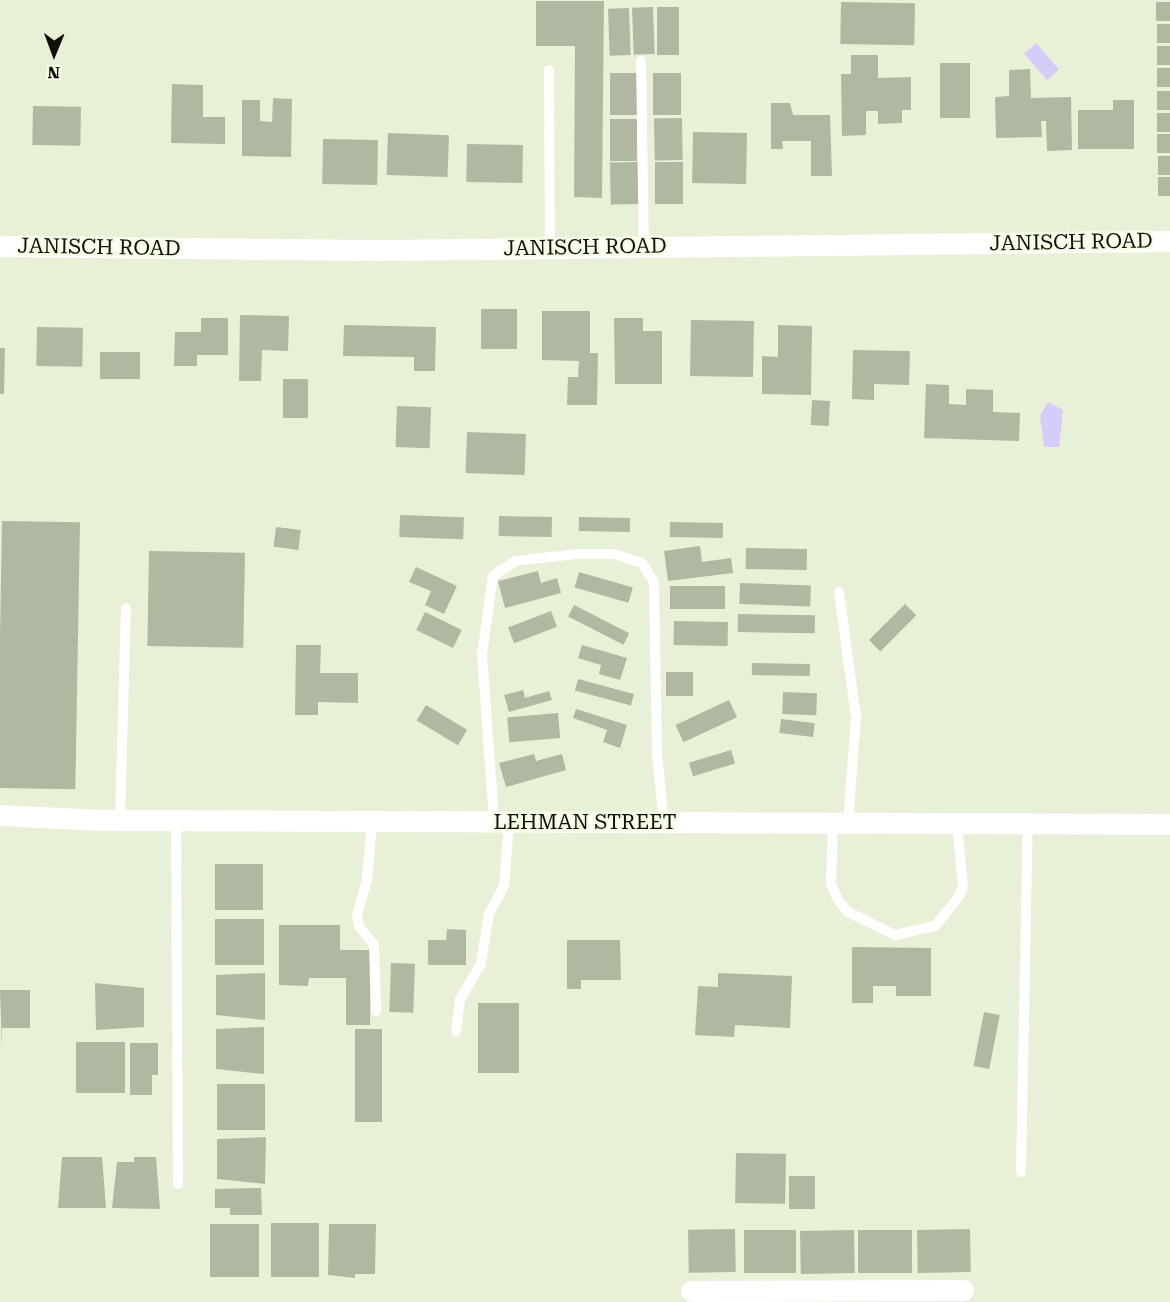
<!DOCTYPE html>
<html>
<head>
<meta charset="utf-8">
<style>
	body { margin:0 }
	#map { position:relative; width:1170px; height:1302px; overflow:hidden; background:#e8f0d8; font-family:"Roboto Serif",serif }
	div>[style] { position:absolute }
	.water>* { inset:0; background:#d5ccf9; transform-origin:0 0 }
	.building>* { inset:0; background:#b1b8a2; transform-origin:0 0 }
	.lane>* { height:10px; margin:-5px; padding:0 5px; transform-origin:5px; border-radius:5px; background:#fff }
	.street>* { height:21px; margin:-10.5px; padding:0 10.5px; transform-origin:10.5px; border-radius:10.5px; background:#fff }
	span { translate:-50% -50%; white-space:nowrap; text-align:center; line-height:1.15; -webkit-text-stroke:5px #f5fde5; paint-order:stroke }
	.street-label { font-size:21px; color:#0e1109 }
	.north { position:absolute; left:24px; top:24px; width:60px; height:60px; -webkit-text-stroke:4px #f5fde5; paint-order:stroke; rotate:181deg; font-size:16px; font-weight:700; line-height:24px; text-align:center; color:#0e1109 }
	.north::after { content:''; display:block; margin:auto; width:21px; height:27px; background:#0e1109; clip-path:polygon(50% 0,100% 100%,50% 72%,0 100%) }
</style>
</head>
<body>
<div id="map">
	<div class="water">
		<i style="left:1036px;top:43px;width:35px;height:16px;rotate:49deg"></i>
		<i style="clip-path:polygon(1048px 402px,1063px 410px,1059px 447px,1044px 447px,1040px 416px)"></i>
	</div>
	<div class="building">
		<i style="clip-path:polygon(536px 1px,604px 1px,602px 198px,574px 197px,575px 46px,536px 46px)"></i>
		<i style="left:841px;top:2px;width:74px;height:42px;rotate:1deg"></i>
		<i style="left:1156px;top:2px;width:14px;height:19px"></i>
		<i style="left:653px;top:7px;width:47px;height:21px;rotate:88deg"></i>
		<i style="left:657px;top:7px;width:22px;height:48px"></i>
		<i style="left:629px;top:8px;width:47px;height:21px;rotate:88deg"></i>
		<i style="left:1157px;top:24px;width:13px;height:19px"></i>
		<i style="left:1157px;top:46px;width:13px;height:19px"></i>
		<i style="clip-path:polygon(851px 55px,878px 55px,878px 78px,911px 77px,911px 110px,902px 110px,902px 123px,878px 124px,878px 111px,866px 111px,866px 135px,842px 136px,841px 74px,851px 74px)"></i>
		<i style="left:940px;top:63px;width:30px;height:55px"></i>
		<i style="left:1157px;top:68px;width:13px;height:19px"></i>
		<i style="clip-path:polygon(1030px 69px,1031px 98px,1071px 97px,1072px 150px,1047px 151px,1046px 121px,1041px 121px,1042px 137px,996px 138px,995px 97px,1009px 96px,1009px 70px)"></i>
		<i style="left:610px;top:73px;width:28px;height:42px"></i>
		<i style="left:653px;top:73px;width:28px;height:42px"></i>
		<i style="clip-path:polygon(172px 84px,203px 85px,203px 117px,225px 117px,225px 144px,171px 143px)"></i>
		<i style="left:1157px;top:91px;width:13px;height:19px"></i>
		<i style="clip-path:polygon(273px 98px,292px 99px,291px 157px,242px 156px,242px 100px,260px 100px,260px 121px,272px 122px)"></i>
		<i style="clip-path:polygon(1113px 100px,1134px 100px,1134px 149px,1078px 149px,1078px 110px,1113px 110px)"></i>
		<i style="clip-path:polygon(771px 103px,790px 103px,793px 115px,830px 115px,832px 176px,811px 176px,811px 141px,782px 141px,783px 149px,771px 149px)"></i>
		<i style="left:33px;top:106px;width:48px;height:39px;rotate:1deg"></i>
		<i style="left:1157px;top:113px;width:13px;height:19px"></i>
		<i style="left:682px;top:118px;width:42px;height:28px;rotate:89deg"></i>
		<i style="left:610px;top:119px;width:27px;height:42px"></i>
		<i style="left:693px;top:132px;width:54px;height:51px;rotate:1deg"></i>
		<i style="left:388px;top:133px;width:61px;height:42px;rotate:2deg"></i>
		<i style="left:1170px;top:134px;width:19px;height:13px;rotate:90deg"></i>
		<i style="left:323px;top:139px;width:55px;height:45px;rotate:1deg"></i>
		<i style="left:467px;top:144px;width:56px;height:38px;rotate:1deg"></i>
		<i style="left:1158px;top:156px;width:12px;height:19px"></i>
		<i style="left:638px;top:162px;width:42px;height:28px;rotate:89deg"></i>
		<i style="left:655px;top:162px;width:28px;height:42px"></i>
		<i style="left:1158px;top:177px;width:12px;height:19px"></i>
		<i style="left:481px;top:309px;width:36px;height:40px"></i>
		<i style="clip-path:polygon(542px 311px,590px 311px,590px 353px,598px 353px,597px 405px,567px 405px,568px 377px,578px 377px,579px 361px,542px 360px)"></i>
		<i style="clip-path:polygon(240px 315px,289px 316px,288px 351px,262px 350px,261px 381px,239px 381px)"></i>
		<i style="clip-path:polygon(201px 318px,228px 318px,228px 355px,197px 355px,197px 366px,174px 366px,175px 332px,201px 332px)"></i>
		<i style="clip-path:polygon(614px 318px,643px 318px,643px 331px,662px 331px,662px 384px,615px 384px)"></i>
		<i style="left:691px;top:320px;width:63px;height:56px;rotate:1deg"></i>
		<i style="clip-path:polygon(344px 325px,436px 327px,435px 371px,414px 371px,414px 357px,343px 356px)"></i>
		<i style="clip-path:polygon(778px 325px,812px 326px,811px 395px,762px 394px,762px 356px,778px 357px)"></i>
		<i style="left:37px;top:327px;width:46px;height:39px;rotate:1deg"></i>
		<i style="clip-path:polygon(0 348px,5px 348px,4px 394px,0 394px)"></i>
		<i style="clip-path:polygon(853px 350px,910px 351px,909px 385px,874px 384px,874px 400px,852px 399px)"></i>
		<i style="left:100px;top:352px;width:40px;height:27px"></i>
		<i style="left:283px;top:379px;width:25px;height:39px"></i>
		<i style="clip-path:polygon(926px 384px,949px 385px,949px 404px,966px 405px,966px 389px,993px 390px,993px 412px,1020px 413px,1019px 441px,924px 438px)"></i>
		<i style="left:812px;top:400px;width:18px;height:25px;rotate:3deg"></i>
		<i style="left:397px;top:406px;width:34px;height:41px;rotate:2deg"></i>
		<i style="left:467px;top:432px;width:59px;height:41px;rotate:2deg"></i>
		<i style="left:400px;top:515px;width:64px;height:22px;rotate:2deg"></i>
		<i style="left:499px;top:516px;width:53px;height:20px;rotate:1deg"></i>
		<i style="left:579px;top:517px;width:51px;height:14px;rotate:1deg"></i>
		<i style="left:2px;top:521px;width:78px;height:267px;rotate:1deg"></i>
		<i style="left:670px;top:522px;width:53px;height:15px;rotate:1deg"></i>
		<i style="left:276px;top:527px;width:25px;height:20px;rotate:7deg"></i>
		<i style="clip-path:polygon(700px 546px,702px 562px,731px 558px,733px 573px,668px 581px,664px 551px)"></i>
		<i style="left:746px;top:548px;width:61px;height:21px;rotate:1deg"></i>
		<i style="left:149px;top:551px;width:96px;height:95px;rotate:1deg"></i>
		<i style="clip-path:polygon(416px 567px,457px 586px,444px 614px,425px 605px,431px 591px,409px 582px)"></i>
		<i style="clip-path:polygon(538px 571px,541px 583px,557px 578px,561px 593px,505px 608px,498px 581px)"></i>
		<i style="left:579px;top:572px;width:56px;height:16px;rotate:16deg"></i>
		<i style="left:740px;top:583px;width:71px;height:21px;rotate:2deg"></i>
		<i style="left:725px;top:586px;width:23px;height:55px;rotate:90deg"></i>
		<i style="left:905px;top:604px;width:16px;height:51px;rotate:45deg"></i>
		<i style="left:574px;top:605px;width:62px;height:13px;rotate:27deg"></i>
		<i style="left:551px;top:611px;width:17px;height:46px;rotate:69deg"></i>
		<i style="left:425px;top:612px;width:41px;height:20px;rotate:26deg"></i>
		<i style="left:738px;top:614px;width:77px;height:18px;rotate:1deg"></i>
		<i style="left:674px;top:621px;width:54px;height:24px;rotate:1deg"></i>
		<i style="clip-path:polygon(296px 645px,321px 645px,320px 673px,358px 673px,358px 703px,318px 702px,318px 715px,295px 715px)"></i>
		<i style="clip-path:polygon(582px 645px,627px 658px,620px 680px,599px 674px,601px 665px,578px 658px)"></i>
		<i style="left:752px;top:663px;width:58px;height:12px;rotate:1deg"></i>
		<i style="left:666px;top:672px;width:27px;height:24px"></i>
		<i style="left:578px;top:679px;width:58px;height:12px;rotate:15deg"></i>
		<i style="clip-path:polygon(523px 690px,525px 698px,549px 691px,552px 700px,509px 712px,504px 695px)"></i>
		<i style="left:783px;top:692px;width:34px;height:22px;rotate:2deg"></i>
		<i style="left:729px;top:700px;width:19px;height:59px;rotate:65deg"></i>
		<i style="left:426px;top:705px;width:48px;height:18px;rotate:31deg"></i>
		<i style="clip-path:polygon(576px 709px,627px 725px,620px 748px,603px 742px,607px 730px,573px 718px)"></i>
		<i style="left:558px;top:713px;width:25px;height:51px;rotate:85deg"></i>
		<i style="left:781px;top:719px;width:34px;height:14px;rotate:7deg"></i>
		<i style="left:731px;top:750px;width:14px;height:44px;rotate:73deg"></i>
		<i style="clip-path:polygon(534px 754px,536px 761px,562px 754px,566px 770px,506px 787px,499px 763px)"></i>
		<i style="left:263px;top:864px;width:46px;height:48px;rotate:90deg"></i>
		<i style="left:264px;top:919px;width:46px;height:49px;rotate:90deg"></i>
		<i style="clip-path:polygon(279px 925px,340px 925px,340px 950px,371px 950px,370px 1025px,346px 1025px,346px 978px,309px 978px,308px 986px,279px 985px)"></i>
		<i style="clip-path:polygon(447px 929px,466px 930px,466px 965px,428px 965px,428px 940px,446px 940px)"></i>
		<i style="clip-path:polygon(567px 940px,620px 940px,621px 980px,581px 980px,581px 989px,567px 989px)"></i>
		<i style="clip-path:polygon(852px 947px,931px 948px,931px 996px,896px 996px,896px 986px,873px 986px,873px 1003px,852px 1003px)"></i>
		<i style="left:391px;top:963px;width:24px;height:49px;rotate:2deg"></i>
		<i style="clip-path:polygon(265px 973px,265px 1020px,216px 1015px,216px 975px)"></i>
		<i style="clip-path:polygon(718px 973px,792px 976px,790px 1028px,735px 1025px,734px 1037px,695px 1035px,698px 986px,718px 987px)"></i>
		<i style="clip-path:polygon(95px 983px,144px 988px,144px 1027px,96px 1030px)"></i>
		<i style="clip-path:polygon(0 990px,30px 990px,30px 1028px,2px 1028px,2px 1049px)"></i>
		<i style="left:478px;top:1003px;width:41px;height:70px"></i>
		<i style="left:984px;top:1012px;width:16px;height:55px;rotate:11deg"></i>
		<i style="clip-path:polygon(264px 1027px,264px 1074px,216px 1069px,216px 1029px)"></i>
		<i style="left:355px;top:1029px;width:27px;height:93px"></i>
		<i style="left:76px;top:1042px;width:49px;height:51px"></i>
		<i style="clip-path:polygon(130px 1043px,158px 1043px,158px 1075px,152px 1075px,152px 1095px,130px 1095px)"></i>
		<i style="left:265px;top:1084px;width:46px;height:48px;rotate:90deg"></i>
		<i style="clip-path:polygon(266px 1137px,265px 1184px,217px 1179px,217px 1139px)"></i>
		<i style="left:736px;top:1153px;width:50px;height:50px;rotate:1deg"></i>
		<i style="clip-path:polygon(62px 1157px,102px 1157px,106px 1208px,58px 1208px)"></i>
		<i style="clip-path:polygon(134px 1157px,156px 1157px,160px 1209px,112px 1208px,117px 1162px,134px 1162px)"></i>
		<i style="left:789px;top:1176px;width:26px;height:33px"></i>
		<i style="clip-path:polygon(261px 1188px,262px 1215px,230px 1215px,230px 1208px,215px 1208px,215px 1189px)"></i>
		<i style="left:271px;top:1223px;width:48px;height:54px"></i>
		<i style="left:210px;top:1224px;width:49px;height:53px"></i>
		<i style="clip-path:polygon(329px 1224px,376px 1224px,375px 1274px,355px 1274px,355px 1278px,328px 1275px)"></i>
		<i style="left:735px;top:1229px;width:43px;height:47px;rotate:89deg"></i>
		<i style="left:970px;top:1229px;width:43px;height:53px;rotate:89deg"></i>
		<i style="left:744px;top:1230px;width:52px;height:43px"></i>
		<i style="left:854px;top:1230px;width:43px;height:54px;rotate:89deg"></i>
		<i style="left:912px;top:1230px;width:43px;height:54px;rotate:90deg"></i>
	</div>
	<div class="lane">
		<i style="left:641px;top:61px;width:186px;rotate:89.1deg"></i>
		<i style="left:549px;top:70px;width:178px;rotate:89.7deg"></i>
		<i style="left:839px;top:592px;width:126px;rotate:82.3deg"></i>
		<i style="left:856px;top:717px;width:106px;rotate:94.3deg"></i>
		<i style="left:120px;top:820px;width:212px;rotate:-88.4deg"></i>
		<i style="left:176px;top:820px;width:364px;rotate:89.7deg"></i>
		<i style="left:372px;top:821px;width:59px;rotate:94.8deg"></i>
		<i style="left:367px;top:880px;width:35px;rotate:106deg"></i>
		<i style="left:357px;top:914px;width:12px;rotate:81deg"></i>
		<i style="left:359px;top:926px;width:24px;rotate:52deg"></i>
		<i style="left:374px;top:945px;width:66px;rotate:88.3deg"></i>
		<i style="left:494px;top:821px;width:167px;rotate:-94.1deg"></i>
		<i style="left:482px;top:654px;width:79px;rotate:-82deg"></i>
		<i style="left:493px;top:576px;width:27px;rotate:-34deg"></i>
		<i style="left:515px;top:561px;width:61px;rotate:-6.5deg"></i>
		<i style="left:576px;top:554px;width:38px"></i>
		<i style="left:614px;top:554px;width:29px;rotate:18deg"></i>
		<i style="left:642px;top:563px;width:22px;rotate:58deg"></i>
		<i style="left:654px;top:582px;width:173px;rotate:89deg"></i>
		<i style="left:657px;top:755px;width:67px;rotate:84deg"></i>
		<i style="left:833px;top:823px;width:61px;rotate:91.9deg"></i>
		<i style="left:831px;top:884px;width:17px;rotate:66deg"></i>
		<i style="left:838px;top:900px;width:16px;rotate:50deg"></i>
		<i style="left:848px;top:912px;width:52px;rotate:26.1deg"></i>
		<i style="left:895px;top:935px;width:41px;rotate:-12.7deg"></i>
		<i style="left:935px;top:926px;width:36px;rotate:-51deg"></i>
		<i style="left:958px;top:898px;width:12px;rotate:-66deg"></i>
		<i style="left:963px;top:887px;width:64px;rotate:-95.4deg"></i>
		<i style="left:456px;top:1032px;width:33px;rotate:-83deg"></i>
		<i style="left:460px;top:999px;width:41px;rotate:-59deg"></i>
		<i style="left:481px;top:964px;width:51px;rotate:-80.9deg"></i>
		<i style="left:489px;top:914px;width:32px;rotate:-62deg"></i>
		<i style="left:504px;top:886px;width:64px;rotate:-85.5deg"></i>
		<i style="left:1021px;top:1172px;width:349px;rotate:-88.9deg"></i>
	</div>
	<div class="street">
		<i style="left:0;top:246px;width:379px;rotate:0.6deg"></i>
		<i style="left:379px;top:250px;width:791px;rotate:-0.65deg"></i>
		<i style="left:0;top:815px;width:100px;rotate:2.9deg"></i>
		<i style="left:100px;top:820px;width:1070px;rotate:0.21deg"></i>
		<i style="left:691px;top:1291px;width:272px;rotate:-0.2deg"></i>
	</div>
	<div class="street-label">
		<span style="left:1071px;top:242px;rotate:-1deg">JANISCH ROAD</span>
		<span style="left:99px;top:247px;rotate:1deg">JANISCH ROAD</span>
		<span style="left:585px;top:247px;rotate:-1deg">JANISCH ROAD</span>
		<span style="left:585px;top:822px">LEHMAN STREET</span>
	</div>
	<div class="north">N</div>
</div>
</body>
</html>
